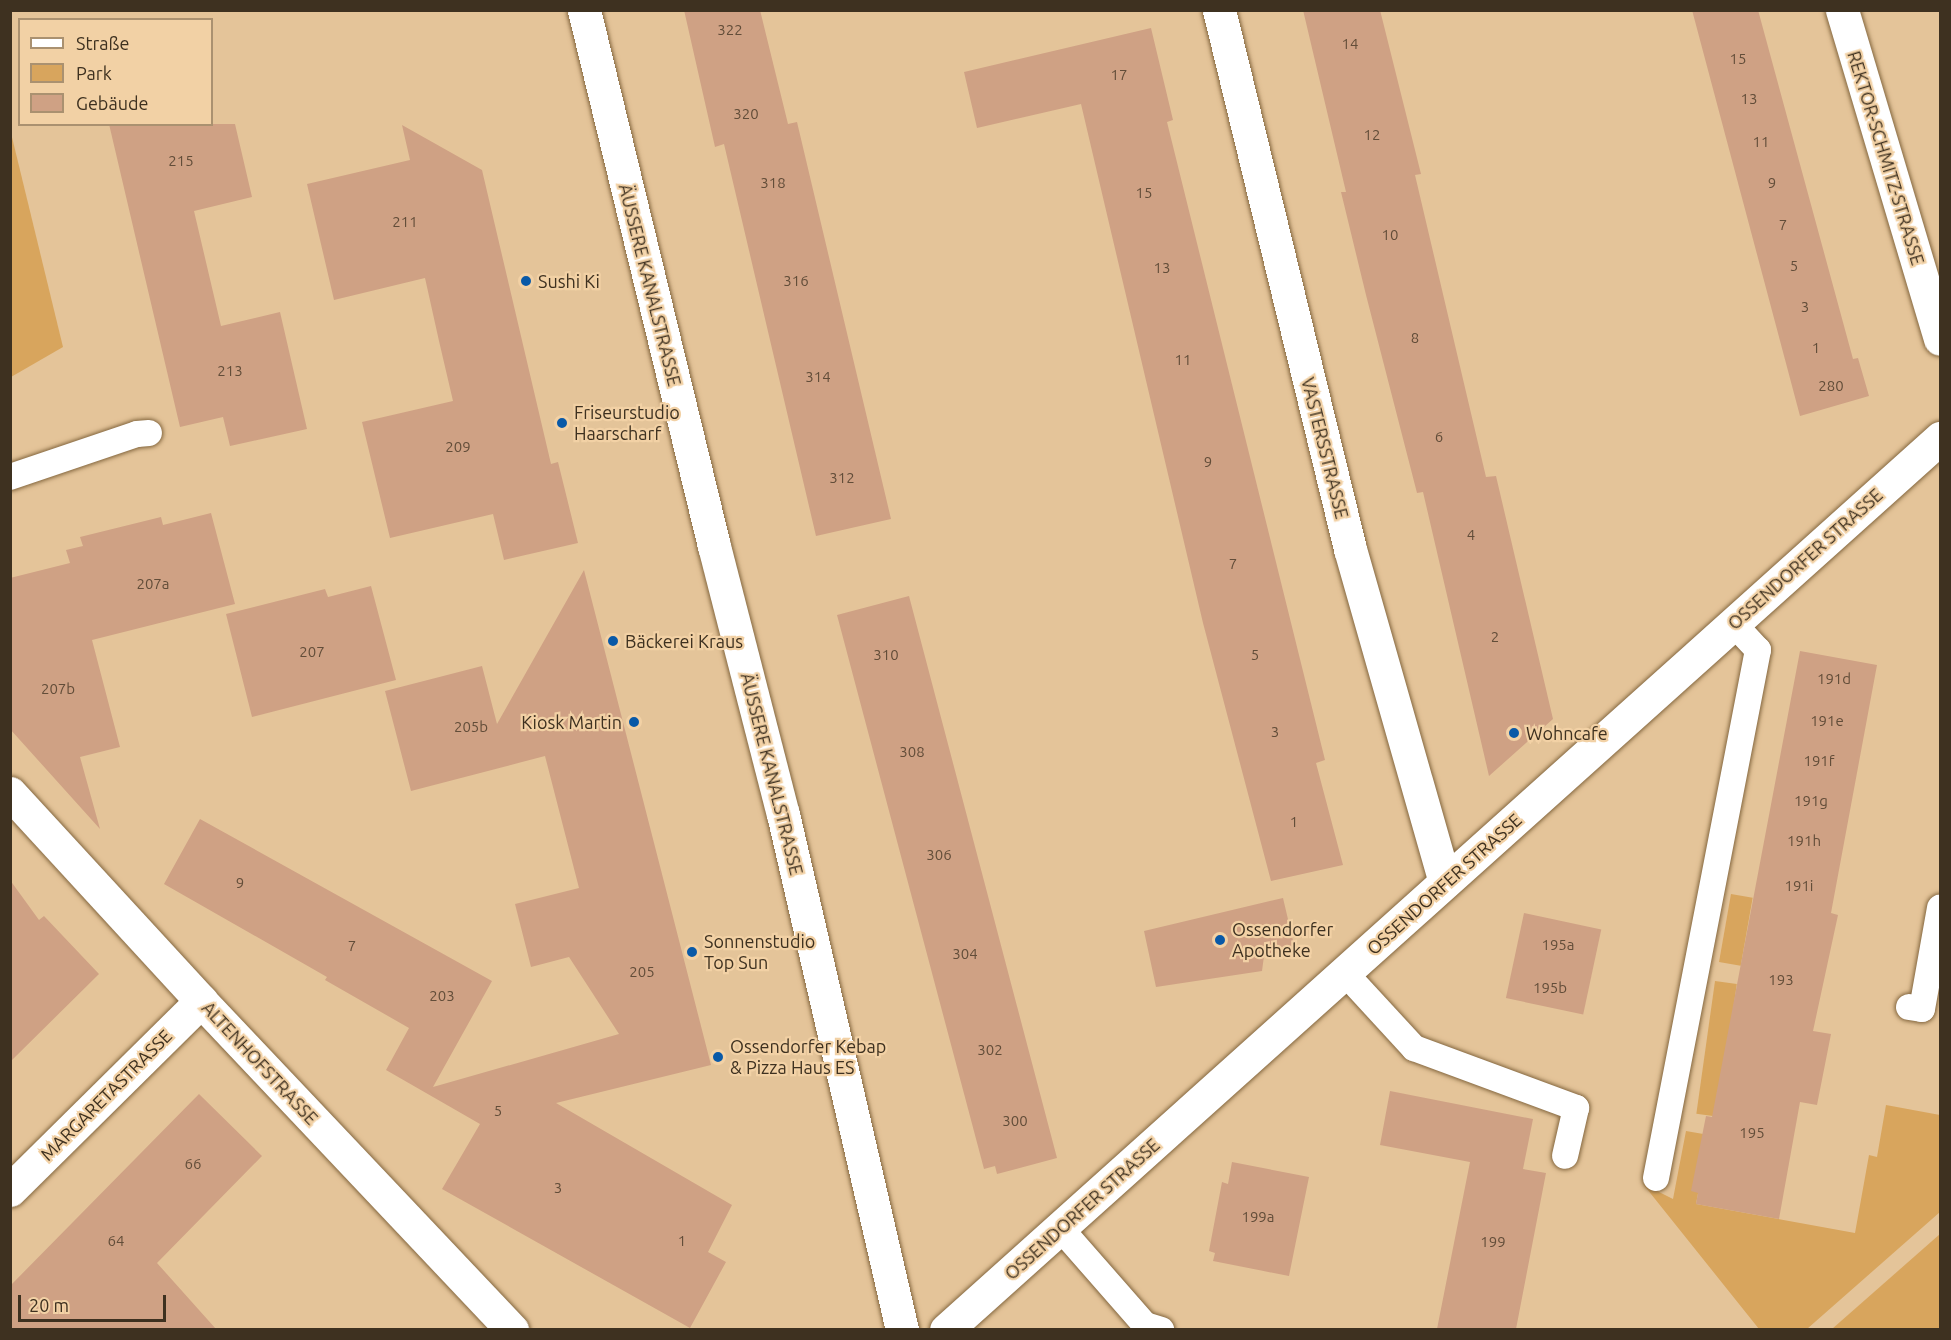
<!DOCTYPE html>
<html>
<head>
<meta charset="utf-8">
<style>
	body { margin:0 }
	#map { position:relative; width:1951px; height:1340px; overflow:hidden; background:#e4c499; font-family:Ubuntu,sans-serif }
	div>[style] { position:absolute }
	.green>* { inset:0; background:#d8a55d; transform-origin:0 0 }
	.building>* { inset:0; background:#cfa184; transform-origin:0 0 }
	.roads { filter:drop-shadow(0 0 2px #84673f) drop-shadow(0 0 2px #84673f) }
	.lane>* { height:26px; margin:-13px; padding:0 13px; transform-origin:13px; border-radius:13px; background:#fff }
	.street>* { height:33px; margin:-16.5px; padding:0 16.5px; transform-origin:16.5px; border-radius:16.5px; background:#fff }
	.secondary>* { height:33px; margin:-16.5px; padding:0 16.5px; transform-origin:16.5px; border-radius:16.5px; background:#fff }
	.dots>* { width:16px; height:16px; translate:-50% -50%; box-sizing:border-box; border:3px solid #f2d1a5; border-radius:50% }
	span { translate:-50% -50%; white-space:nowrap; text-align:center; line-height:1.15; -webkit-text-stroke:4.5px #f2d1a5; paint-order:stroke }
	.number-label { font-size:15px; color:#624d39 }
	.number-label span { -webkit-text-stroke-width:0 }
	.street-label { font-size:18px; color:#3e3120 }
	.poi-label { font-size:18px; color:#3e3120 }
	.left { translate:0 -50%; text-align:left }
	.right { translate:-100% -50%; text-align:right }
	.frame { position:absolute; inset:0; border:12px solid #3e3120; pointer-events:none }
	.legend { position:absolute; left:18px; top:18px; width:195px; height:108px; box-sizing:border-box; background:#f2d1a5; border:2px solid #aa9170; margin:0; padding:8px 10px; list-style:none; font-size:18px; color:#3e3120 }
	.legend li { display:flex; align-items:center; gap:12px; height:30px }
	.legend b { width:30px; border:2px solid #aa9170 }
	.scale { position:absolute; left:18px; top:1295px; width:148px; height:27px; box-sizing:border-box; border:3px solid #3e3120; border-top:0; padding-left:8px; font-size:18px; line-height:21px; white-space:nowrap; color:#3e3120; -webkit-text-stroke:4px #f2d1a5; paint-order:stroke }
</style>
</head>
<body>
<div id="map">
	<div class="green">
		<i style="clip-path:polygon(10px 129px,63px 347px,11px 377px,10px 377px)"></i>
		<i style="left:1731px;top:894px;width:22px;height:69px;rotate:10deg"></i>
		<i style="left:1715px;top:981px;width:22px;height:134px;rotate:8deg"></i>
		<i style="clip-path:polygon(1886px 1105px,1940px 1115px,1940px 1212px,1807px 1329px,1759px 1329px,1643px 1184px,1673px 1199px,1686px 1131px,1709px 1135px,1696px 1204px,1855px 1233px,1869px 1155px,1877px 1157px)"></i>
		<i style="clip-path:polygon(1940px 1234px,1940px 1329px,1832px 1329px)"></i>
	</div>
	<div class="building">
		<i style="clip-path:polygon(684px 10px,760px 10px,788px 124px,797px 122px,891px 519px,816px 536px,724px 144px,715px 147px)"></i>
		<i style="clip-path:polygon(1303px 10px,1380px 10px,1421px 174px,1415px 175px,1486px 477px,1496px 476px,1553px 719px,1489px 776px,1423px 492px,1417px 493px,1366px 295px,1341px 192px,1346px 192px)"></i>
		<i style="clip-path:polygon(1692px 10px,1758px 10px,1853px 359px,1858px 358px,1869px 396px,1800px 416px)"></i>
		<i style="clip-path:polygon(1151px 28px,1173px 120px,1167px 122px,1325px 760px,1316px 763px,1343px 865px,1271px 881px,1203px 623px,1081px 104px,977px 128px,964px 72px)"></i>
		<i style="clip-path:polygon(109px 124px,235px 124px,252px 197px,194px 211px,221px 326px,280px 312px,307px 429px,230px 446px,223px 417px,180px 427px)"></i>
		<i style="clip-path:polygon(402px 125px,482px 170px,551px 464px,558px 462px,578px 543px,504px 560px,493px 514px,390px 538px,362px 422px,453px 401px,439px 341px,425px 278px,334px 300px,307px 184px,410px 160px)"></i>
		<i style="clip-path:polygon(211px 513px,235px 604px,92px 640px,120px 747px,80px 757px,100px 829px,10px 729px,10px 578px,70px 563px,66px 550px,83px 546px,80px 537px,161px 517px,163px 525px)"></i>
		<i style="clip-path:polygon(584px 570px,711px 1065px,556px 1103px,732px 1205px,708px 1252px,726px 1262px,690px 1328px,442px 1189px,480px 1124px,386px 1070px,409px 1028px,325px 980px,327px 977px,164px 884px,200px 819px,492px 981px,433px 1087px,619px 1034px,569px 957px,531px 967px,515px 904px,579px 888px,545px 756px,411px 791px,385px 691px,482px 666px,497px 724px)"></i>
		<i style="clip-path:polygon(371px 586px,396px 680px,252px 717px,226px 614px,325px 589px,328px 597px)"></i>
		<i style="clip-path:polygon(909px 596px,1057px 1158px,997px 1174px,995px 1166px,984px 1169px,837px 615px)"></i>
		<i style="clip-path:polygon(1800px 651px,1877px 665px,1831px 913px,1838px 915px,1813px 1031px,1831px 1034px,1817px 1105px,1800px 1102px,1779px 1219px,1696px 1204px,1698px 1193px,1691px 1191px,1706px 1116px,1712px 1117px)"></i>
		<i style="clip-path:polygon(10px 880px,39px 920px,44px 916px,99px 974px,10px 1062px)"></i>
		<i style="clip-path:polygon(1283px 898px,1295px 949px,1264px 956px,1262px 971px,1156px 987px,1144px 931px)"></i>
		<i style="left:1524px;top:913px;width:79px;height:87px;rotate:12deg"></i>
		<i style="clip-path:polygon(1390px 1091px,1533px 1119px,1523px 1169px,1546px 1173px,1516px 1329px,1437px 1329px,1470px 1162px,1380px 1145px)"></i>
		<i style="clip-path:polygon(199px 1094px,262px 1156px,157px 1263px,216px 1329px,10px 1329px,10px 1286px)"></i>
		<i style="clip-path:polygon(1232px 1162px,1309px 1177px,1289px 1276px,1213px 1261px,1215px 1253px,1209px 1251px,1222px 1182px,1228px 1184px)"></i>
	</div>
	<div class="roads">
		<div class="lane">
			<i style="left:10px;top:477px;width:134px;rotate:-18.7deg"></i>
			<i style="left:137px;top:434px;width:12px;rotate:-5deg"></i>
			<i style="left:1345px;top:973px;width:102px;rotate:47.4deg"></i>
			<i style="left:1414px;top:1048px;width:173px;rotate:20.3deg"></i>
			<i style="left:1576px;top:1108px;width:49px;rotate:102.9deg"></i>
			<i style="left:1909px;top:1007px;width:13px;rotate:9deg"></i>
			<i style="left:1922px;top:1009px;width:103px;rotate:-79.9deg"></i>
			<i style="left:1656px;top:1178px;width:538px;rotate:-79.07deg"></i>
			<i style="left:1758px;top:650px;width:35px;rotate:-133deg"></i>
			<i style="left:1061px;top:1229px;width:128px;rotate:48.8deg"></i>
			<i style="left:1145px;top:1325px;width:17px;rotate:17deg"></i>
		</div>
		<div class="street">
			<i style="left:1219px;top:10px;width:555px;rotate:76.34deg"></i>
			<i style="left:1350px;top:549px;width:346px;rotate:74.1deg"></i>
			<i style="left:1842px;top:10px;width:343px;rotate:73.4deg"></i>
			<i style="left:10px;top:793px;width:282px;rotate:47.4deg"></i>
			<i style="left:201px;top:1001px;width:453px;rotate:46.6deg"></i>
			<i style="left:10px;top:1190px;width:269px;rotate:-44.7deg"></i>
			<i style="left:946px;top:1330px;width:1336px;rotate:-41.9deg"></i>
		</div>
		<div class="secondary">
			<i style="left:584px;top:10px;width:552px;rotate:76.37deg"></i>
			<i style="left:714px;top:546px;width:277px;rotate:75.6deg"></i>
			<i style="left:783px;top:814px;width:530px;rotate:77.01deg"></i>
		</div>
	</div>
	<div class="dots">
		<i style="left:526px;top:281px;background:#0959a7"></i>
		<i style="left:562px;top:423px;background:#0959a7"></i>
		<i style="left:613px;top:641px;background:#0959a7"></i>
		<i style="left:634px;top:722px;background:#0959a7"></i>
		<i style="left:1514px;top:733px;background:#0959a7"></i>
		<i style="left:1220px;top:940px;background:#0959a7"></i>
		<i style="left:692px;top:952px;background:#0959a7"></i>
		<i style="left:718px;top:1057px;background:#0959a7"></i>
	</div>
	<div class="number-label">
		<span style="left:730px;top:30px">322</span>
		<span style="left:1350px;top:44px">14</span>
		<span style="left:1738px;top:59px">15</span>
		<span style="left:1119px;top:75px">17</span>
		<span style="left:1749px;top:99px">13</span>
		<span style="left:746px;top:114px">320</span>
		<span style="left:1372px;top:135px">12</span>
		<span style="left:1761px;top:142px">11</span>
		<span style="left:181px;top:161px">215</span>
		<span style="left:773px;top:183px">318</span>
		<span style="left:1772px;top:183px">9</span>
		<span style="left:1144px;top:193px">15</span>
		<span style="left:405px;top:222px">211</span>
		<span style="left:1783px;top:225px">7</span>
		<span style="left:1390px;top:235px">10</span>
		<span style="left:1794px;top:266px">5</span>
		<span style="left:1162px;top:268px">13</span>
		<span style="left:796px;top:281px">316</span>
		<span style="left:1805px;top:307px">3</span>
		<span style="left:1415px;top:338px">8</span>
		<span style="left:1816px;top:348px">1</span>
		<span style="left:1183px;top:360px">11</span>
		<span style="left:230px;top:371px">213</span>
		<span style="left:818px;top:377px">314</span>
		<span style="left:1831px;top:386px">280</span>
		<span style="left:1439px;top:437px">6</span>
		<span style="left:458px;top:447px">209</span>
		<span style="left:1208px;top:462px">9</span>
		<span style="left:842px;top:478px">312</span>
		<span style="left:1471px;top:535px">4</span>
		<span style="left:1233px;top:564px">7</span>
		<span style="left:153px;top:584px">207a</span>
		<span style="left:1495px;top:637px">2</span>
		<span style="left:312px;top:652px">207</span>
		<span style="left:886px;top:655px">310</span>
		<span style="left:1255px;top:655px">5</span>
		<span style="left:1834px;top:679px">191d</span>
		<span style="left:58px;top:689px">207b</span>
		<span style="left:1827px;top:721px">191e</span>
		<span style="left:471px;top:727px">205b</span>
		<span style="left:1275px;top:732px">3</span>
		<span style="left:912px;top:752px">308</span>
		<span style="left:1819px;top:761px">191f</span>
		<span style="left:1811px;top:801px">191g</span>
		<span style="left:1294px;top:822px">1</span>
		<span style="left:1804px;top:841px">191h</span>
		<span style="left:939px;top:855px">306</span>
		<span style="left:240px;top:883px">9</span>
		<span style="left:1799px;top:886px">191i</span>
		<span style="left:1558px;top:945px">195a</span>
		<span style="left:352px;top:946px">7</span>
		<span style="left:965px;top:954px">304</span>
		<span style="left:642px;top:972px">205</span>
		<span style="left:1781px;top:980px">193</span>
		<span style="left:1550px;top:988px">195b</span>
		<span style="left:442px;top:996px">203</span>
		<span style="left:990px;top:1050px">302</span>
		<span style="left:498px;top:1111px">5</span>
		<span style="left:1015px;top:1121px">300</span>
		<span style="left:1752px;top:1133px">195</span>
		<span style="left:193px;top:1164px">66</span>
		<span style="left:558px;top:1188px">3</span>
		<span style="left:1258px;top:1217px">199a</span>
		<span style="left:116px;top:1241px">64</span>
		<span style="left:682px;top:1241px">1</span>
		<span style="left:1493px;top:1242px">199</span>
	</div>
	<div class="street-label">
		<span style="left:1886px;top:158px;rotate:73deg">REKTOR-SCHMITZ-STRASSE</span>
		<span style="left:650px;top:285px;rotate:76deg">ÄUSSERE KANALSTRASSE</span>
		<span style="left:1325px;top:448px;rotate:76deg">VASTERSSTRASSE</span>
		<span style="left:1805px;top:559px;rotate:-42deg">OSSENDORFER STRASSE</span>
		<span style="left:772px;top:774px;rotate:76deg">ÄUSSERE KANALSTRASSE</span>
		<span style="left:1444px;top:884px;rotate:-42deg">OSSENDORFER STRASSE</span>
		<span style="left:260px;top:1063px;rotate:47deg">ALTENHOFSTRASSE</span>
		<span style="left:106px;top:1095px;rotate:-45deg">MARGARETASTRASSE</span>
		<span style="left:1082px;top:1209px;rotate:-42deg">OSSENDORFER STRASSE</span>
	</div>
	<div class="poi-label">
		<span class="left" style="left:538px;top:281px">Sushi Ki</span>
		<span class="left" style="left:574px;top:423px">Friseurstudio<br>Haarscharf</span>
		<span class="left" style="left:625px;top:641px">Bäckerei Kraus</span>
		<span class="right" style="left:622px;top:722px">Kiosk Martin</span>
		<span class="left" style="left:1526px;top:733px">Wohncafe</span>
		<span class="left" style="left:1232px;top:940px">Ossendorfer<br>Apotheke</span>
		<span class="left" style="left:704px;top:952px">Sonnenstudio<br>Top Sun</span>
		<span class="left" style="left:730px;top:1057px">Ossendorfer Kebap<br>&amp; Pizza Haus ES</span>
	</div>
	<div class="frame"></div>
	<ul class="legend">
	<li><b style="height:8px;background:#fff"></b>Straße</li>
	<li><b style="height:16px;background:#d8a55d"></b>Park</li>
	<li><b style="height:16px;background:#cfa184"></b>Gebäude</li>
	</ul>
	<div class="scale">20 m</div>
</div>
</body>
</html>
